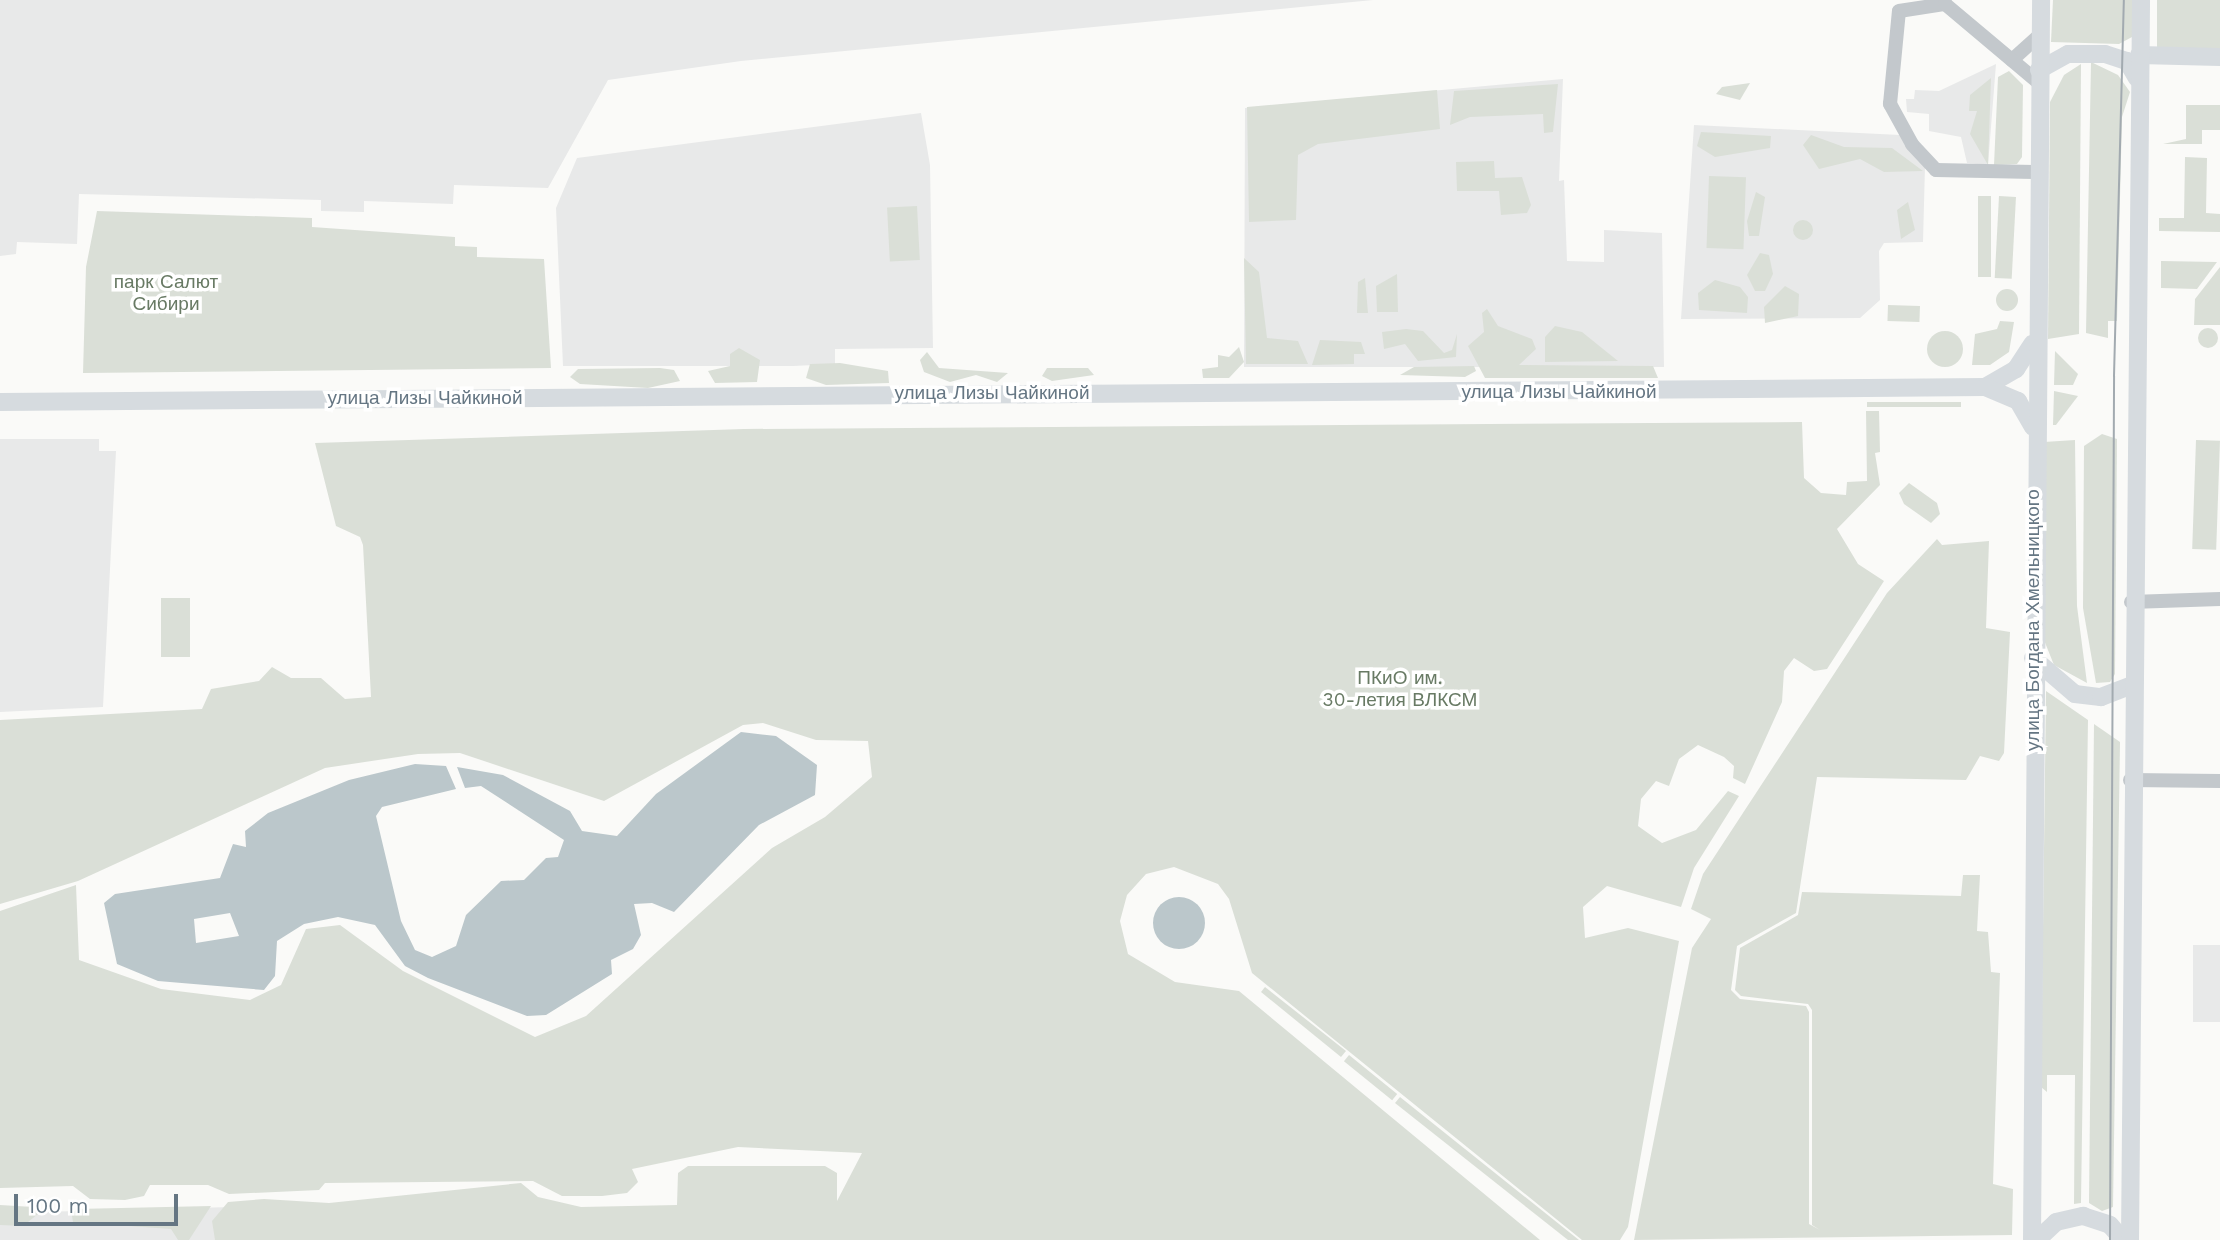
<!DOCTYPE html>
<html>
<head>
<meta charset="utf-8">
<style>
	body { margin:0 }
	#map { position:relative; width:2220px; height:1240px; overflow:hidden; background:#fafaf8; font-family:"Work Sans",sans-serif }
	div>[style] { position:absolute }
	.built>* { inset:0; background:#e8e9e9; transform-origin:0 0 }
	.green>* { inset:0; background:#dadfd7; transform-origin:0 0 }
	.round { border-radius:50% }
	.water>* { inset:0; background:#bbc7cb }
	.minor>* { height:14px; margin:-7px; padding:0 7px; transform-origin:7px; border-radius:7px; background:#c3c8cc }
	.major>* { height:18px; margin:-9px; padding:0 9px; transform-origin:9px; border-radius:9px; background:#d6dbdf }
	.tram>* { height:2px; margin:-1px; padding:0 1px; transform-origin:1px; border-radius:1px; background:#a2aab0 }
	span { translate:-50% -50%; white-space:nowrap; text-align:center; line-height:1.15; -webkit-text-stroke:7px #fff; paint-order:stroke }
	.park-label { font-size:19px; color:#687a64 }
	.street-label { font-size:19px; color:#657683 }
	.scale { position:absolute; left:14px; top:1194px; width:164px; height:32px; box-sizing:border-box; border:4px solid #657683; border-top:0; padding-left:9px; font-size:21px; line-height:24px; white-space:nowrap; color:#657683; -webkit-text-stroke:5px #fff; paint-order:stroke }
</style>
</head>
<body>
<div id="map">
	<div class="built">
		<i style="clip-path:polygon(0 0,1373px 0,741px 61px,608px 80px,548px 188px,454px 185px,453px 204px,364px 201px,364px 212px,321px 211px,321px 200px,79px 194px,77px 244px,17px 242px,16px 254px,0 256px)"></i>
		<i style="clip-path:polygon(1996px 64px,1988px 165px,1967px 163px,1961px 137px,1929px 131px,1929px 114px,1907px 112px,1906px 99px,1914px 99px,1915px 90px,1939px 91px)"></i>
		<i style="clip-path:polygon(1563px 79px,1559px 181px,1564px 180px,1567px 261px,1604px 262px,1604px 230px,1662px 233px,1664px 367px,1244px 367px,1245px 108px)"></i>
		<i style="clip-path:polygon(921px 113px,930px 165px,933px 348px,835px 349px,835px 364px,793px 366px,563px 366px,556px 208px,577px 158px)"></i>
		<i style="clip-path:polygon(1694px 125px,1900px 135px,1925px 166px,1923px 242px,1884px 243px,1879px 251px,1880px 300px,1860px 318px,1681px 319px)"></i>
		<i style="clip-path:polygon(0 439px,99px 439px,99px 451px,116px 451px,103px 707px,0 712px)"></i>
		<i style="left:2193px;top:945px;width:27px;height:77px"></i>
		<i style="clip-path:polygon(232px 1207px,231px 1240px,0 1240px,0 1213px)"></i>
	</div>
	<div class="green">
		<i style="clip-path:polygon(2053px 0,2134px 0,2132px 37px,2119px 44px,2051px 42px)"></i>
		<i style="left:2157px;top:0;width:63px;height:49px"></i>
		<i style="clip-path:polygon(2091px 62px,2118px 75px,2130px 92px,2122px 117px,2117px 321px,2108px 321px,2108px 338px,2086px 333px)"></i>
		<i style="clip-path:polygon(2081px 64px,2079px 334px,2048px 339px,2050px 102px,2064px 75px)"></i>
		<i style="clip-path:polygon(2009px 71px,2023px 85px,2022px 157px,2017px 164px,1994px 165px,1998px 77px)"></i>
		<i style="clip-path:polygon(1991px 78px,1988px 165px,1970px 134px,1977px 111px,1969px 111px,1970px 95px)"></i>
		<i style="clip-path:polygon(1750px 83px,1740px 100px,1716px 94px,1722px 87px)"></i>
		<i style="clip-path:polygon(1558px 84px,1553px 132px,1544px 133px,1543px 114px,1470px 117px,1450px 125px,1454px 91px)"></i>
		<i style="clip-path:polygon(1437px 90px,1440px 129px,1318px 144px,1298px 155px,1296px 220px,1249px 222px,1247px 107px)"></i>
		<i style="clip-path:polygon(2186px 105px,2220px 105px,2220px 130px,2202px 130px,2202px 144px,2163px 144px,2186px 139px)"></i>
		<i style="clip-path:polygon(1701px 132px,1771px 136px,1770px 148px,1715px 157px,1697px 146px)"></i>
		<i style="clip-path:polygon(1811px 135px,1844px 147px,1892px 148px,1923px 171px,1884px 172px,1860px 159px,1819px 169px,1803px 145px)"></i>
		<i style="clip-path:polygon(2185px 157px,2207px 158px,2206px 213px,2220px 214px,2220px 232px,2159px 231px,2159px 218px,2184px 218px)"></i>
		<i style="clip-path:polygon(1494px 161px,1495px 178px,1522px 177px,1531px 205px,1527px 213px,1501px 215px,1499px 191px,1457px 191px,1456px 162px)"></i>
		<i style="left:1709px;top:176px;width:37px;height:72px;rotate:2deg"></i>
		<i style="clip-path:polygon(1756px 192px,1765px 197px,1759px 236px,1749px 236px,1747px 221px)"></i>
		<i style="left:1978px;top:196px;width:13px;height:81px"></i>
		<i style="left:1999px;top:196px;width:17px;height:82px;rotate:3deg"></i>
		<i style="clip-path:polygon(1908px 202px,1915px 230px,1901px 239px,1897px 210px)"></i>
		<i style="left:917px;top:206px;width:54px;height:30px;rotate:87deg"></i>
		<i style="clip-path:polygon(97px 211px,312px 218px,312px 227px,455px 237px,455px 246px,477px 247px,477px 257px,544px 259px,551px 368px,83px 373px,86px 267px)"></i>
		<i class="round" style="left:1793px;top:220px;width:20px;height:20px"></i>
		<i style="clip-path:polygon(1760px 253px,1769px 255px,1773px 274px,1765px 291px,1755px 291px,1747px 275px)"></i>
		<i style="clip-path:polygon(1244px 258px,1259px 272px,1267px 338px,1298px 341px,1308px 364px,1246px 364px)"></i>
		<i style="clip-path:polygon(2161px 261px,2217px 262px,2197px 289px,2161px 288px)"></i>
		<i style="clip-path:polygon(2220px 267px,2220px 325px,2194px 325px,2195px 299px)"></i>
		<i style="clip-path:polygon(1397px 274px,1398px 312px,1377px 312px,1376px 286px)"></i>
		<i style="clip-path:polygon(1365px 278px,1368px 313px,1357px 313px,1358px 282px)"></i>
		<i style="clip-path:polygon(1715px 280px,1740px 287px,1748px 297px,1747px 313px,1699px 310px,1698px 293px)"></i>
		<i style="clip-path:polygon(1785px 286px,1799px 294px,1798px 316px,1765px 323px,1764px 307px)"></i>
		<i class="round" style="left:1996px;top:289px;width:22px;height:22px"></i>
		<i style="left:1888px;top:305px;width:32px;height:16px;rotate:2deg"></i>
		<i style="clip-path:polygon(1487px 309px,1498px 326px,1532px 339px,1536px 349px,1519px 365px,1653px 366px,1658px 378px,1485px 378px,1468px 346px,1484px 332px,1482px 313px)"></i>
		<i style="clip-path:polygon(2000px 321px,2014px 322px,2009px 352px,1990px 365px,1972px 365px,1975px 334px,1997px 329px)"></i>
		<i style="clip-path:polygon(1555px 326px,1582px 332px,1618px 361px,1545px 362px,1545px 337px)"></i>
		<i class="round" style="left:2198px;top:328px;width:20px;height:20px"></i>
		<i style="clip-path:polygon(1406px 329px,1423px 331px,1444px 353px,1452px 350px,1457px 334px,1456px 357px,1418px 361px,1405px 344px,1384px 349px,1382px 332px)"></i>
		<i class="round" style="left:1927px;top:331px;width:36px;height:36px"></i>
		<i style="clip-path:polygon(1320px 340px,1361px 342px,1365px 354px,1354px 354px,1354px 364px,1312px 365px)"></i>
		<i style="clip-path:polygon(1239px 347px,1244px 362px,1229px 378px,1203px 378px,1202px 369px,1218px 367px,1218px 355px,1229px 357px)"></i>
		<i style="clip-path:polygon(739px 348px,760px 360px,757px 382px,715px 383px,708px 371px,730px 366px,730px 354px)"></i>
		<i style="clip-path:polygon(2055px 351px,2078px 374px,2073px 385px,2054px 385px)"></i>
		<i style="clip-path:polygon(927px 352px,939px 368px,1008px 373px,997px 382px,976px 375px,950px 382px,924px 372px,920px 360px)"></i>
		<i style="clip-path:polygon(840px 363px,888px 371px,889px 383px,826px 385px,806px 378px,810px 364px)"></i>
		<i style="clip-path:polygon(1414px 367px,1474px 366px,1476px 371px,1465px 377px,1400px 375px)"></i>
		<i style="clip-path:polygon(660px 368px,674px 370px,680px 381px,648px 388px,580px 384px,570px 377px,578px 369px)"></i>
		<i style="clip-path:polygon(1047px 368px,1088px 368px,1094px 375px,1052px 381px,1042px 376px)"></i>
		<i style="clip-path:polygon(2054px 391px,2078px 396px,2056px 425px,2053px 425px)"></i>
		<i style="left:1961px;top:402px;width:5px;height:94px;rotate:90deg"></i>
		<i style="clip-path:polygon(1866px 411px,1879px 411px,1880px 452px,1875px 453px,1880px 485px,1837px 529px,1858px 564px,1884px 581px,1827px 669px,1814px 671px,1794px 658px,1784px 671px,1782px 702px,1745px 784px,1733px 778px,1734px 766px,1724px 757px,1698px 745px,1679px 759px,1669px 786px,1656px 781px,1641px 799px,1638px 826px,1662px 843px,1696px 830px,1728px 791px,1739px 796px,1694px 868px,1681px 907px,1607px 886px,1583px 907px,1585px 938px,1628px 928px,1679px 941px,1628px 1227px,1620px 1240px,1582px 1240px,1252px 973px,1229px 899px,1218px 884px,1174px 867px,1146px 874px,1127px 895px,1120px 921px,1128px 954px,1175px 982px,1239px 991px,1540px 1240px,215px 1240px,212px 1221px,228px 1202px,264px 1199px,329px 1203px,521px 1183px,538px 1197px,581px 1207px,677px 1205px,678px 1173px,688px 1166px,825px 1166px,837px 1173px,837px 1201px,862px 1153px,738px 1147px,632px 1169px,638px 1182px,627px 1193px,602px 1196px,562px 1196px,533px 1181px,325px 1183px,319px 1190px,229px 1194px,208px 1185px,150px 1185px,144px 1196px,125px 1200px,90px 1199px,73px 1186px,0 1188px,0 911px,76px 885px,79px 960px,161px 989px,250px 1000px,281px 985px,306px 929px,340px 925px,403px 971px,535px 1037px,586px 1016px,772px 848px,825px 817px,872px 777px,868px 741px,816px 740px,763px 723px,743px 725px,604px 801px,460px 753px,418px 754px,325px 768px,78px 881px,0 904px,0 720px,202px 709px,211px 689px,259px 681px,272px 667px,291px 678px,321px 678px,345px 699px,371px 697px,363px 545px,360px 537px,336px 526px,315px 443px,744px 429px,1802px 422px,1804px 478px,1821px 493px,1846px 495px,1847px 482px,1867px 481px)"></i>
		<i style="clip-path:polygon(2102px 434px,2117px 439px,2115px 674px,2110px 682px,2096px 683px,2083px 608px,2084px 446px)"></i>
		<i style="clip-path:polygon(2075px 440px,2077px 606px,2087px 683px,2054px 665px,2044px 640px,2044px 442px)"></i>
		<i style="left:2196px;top:440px;width:24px;height:109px;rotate:2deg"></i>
		<i style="clip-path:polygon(1909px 483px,1937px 503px,1940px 514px,1931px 523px,1904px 504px,1899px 493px)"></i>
		<i style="clip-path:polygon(1937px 539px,1942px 545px,1989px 541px,1986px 628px,2010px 632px,2004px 753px,1999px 761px,1980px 756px,1966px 780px,1817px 777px,1796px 913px,1737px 946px,1731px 990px,1740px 999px,1806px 1006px,1809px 1012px,1809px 1224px,1820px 1230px,1812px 1225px,1812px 1010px,1808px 1004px,1741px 996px,1735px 990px,1740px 948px,1798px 915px,1802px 892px,1961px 896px,1963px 875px,1980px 875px,1977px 931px,1988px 932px,1991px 972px,2000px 973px,1993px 1184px,2013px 1189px,2012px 1235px,1634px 1240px,1692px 948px,1711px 919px,1691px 909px,1703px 874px,1887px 593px)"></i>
		<i style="left:161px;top:598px;width:29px;height:59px"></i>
		<i style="clip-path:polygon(2046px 691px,2088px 720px,2081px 1203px,2074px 1204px,2075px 1075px,2047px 1075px,2047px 1092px,2041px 1087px)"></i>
		<i style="clip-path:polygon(2094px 724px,2120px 742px,2113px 1207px,2102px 1211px,2089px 1203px)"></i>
		<i style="clip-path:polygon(1265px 987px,1346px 1051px,1341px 1057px,1261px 992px)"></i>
		<i style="left:1349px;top:1055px;width:62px;height:8px;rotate:39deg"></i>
		<i style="clip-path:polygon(1400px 1097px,1579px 1240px,1568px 1240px,1395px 1103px)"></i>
		<i style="clip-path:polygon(0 1205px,33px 1207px,38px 1214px,23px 1226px,0 1225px)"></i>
		<i style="clip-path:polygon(211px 1206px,189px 1240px,178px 1240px,171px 1229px,73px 1222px,72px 1216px,76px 1209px)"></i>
	</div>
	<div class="water">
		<i style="clip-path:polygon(evenodd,741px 732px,776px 736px,817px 765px,815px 795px,759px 825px,674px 912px,652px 903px,634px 904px,641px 935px,633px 949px,611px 960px,612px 974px,546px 1015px,527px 1016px,428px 978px,405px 966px,375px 925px,338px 917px,304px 924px,277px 941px,275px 976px,264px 990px,158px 981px,117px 964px,104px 903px,115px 894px,220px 878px,233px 844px,246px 847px,245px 831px,268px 813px,349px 780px,415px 764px,446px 766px,456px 789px,382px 807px,376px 816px,401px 921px,415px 950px,432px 957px,456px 946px,466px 915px,501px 881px,524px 880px,546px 858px,558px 857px,564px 840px,481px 786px,465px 788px,457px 767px,503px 775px,570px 811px,582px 831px,617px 836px,656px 794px,741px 732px,230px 913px,239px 936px,196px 943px,194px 919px,230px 913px)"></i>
		<i class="round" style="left:1153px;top:897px;width:52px;height:52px"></i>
	</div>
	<div class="minor">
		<i style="left:2012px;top:60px;width:38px;rotate:-42deg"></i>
		<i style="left:2037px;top:172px;width:101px;rotate:-178.9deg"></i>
		<i style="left:1936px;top:170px;width:35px;rotate:-133deg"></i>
		<i style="left:1912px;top:144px;width:46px;rotate:-118.8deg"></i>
		<i style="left:1890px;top:104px;width:93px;rotate:-84.5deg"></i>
		<i style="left:1899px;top:11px;width:47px;rotate:-8.7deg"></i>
		<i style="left:1945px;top:4px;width:121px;rotate:40deg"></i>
		<i style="left:2131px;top:602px;width:89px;rotate:-1.9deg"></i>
		<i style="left:2130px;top:780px;width:90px;rotate:0.6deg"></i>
	</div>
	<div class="major">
		<i style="left:2139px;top:55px;width:81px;rotate:1.4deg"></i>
		<i style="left:2039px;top:70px;width:33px;rotate:-29deg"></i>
		<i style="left:2068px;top:54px;width:37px"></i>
		<i style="left:2105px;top:54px;width:23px;rotate:18deg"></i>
		<i style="left:2127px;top:61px;width:20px;rotate:60deg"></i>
		<i style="left:1985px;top:387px;width:36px;rotate:-30deg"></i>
		<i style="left:2016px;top:369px;width:30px;rotate:-57deg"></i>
		<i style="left:0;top:402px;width:1985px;rotate:-0.43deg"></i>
		<i style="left:1985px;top:387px;width:36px;rotate:23deg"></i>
		<i style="left:2018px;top:401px;width:30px;rotate:60deg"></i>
		<i style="left:2033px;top:658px;width:55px;rotate:40.6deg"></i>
		<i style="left:2075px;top:694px;width:26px;rotate:7deg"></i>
		<i style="left:2101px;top:697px;width:31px;rotate:-21deg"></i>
		<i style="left:2032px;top:1240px;width:1240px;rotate:-89.58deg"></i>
		<i style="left:2037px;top:1240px;width:26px;rotate:-43deg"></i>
		<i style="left:2056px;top:1222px;width:28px;rotate:-13deg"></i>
		<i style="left:2083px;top:1216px;width:28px;rotate:18deg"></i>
		<i style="left:2110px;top:1225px;width:20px;rotate:49deg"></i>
		<i style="left:2130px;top:1240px;width:1240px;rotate:-89.49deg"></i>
	</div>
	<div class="tram">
		<i style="left:2110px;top:1240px;width:864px;rotate:-89.73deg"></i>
		<i style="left:2114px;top:376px;width:376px;rotate:-88.5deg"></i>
	</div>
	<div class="park-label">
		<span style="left:166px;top:293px">парк Салют<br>Сибири</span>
		<span style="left:1400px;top:689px">ПКиО им.<br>30-летия ВЛКСМ</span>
	</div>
	<div class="street-label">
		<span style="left:1559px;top:392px">улица Лизы Чайкиной</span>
		<span style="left:992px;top:393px">улица Лизы Чайкиной</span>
		<span style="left:425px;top:398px">улица Лизы Чайкиной</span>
		<span style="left:2033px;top:620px;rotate:-90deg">улица Богдана Хмельницкого</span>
	</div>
	<div class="scale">100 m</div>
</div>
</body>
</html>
